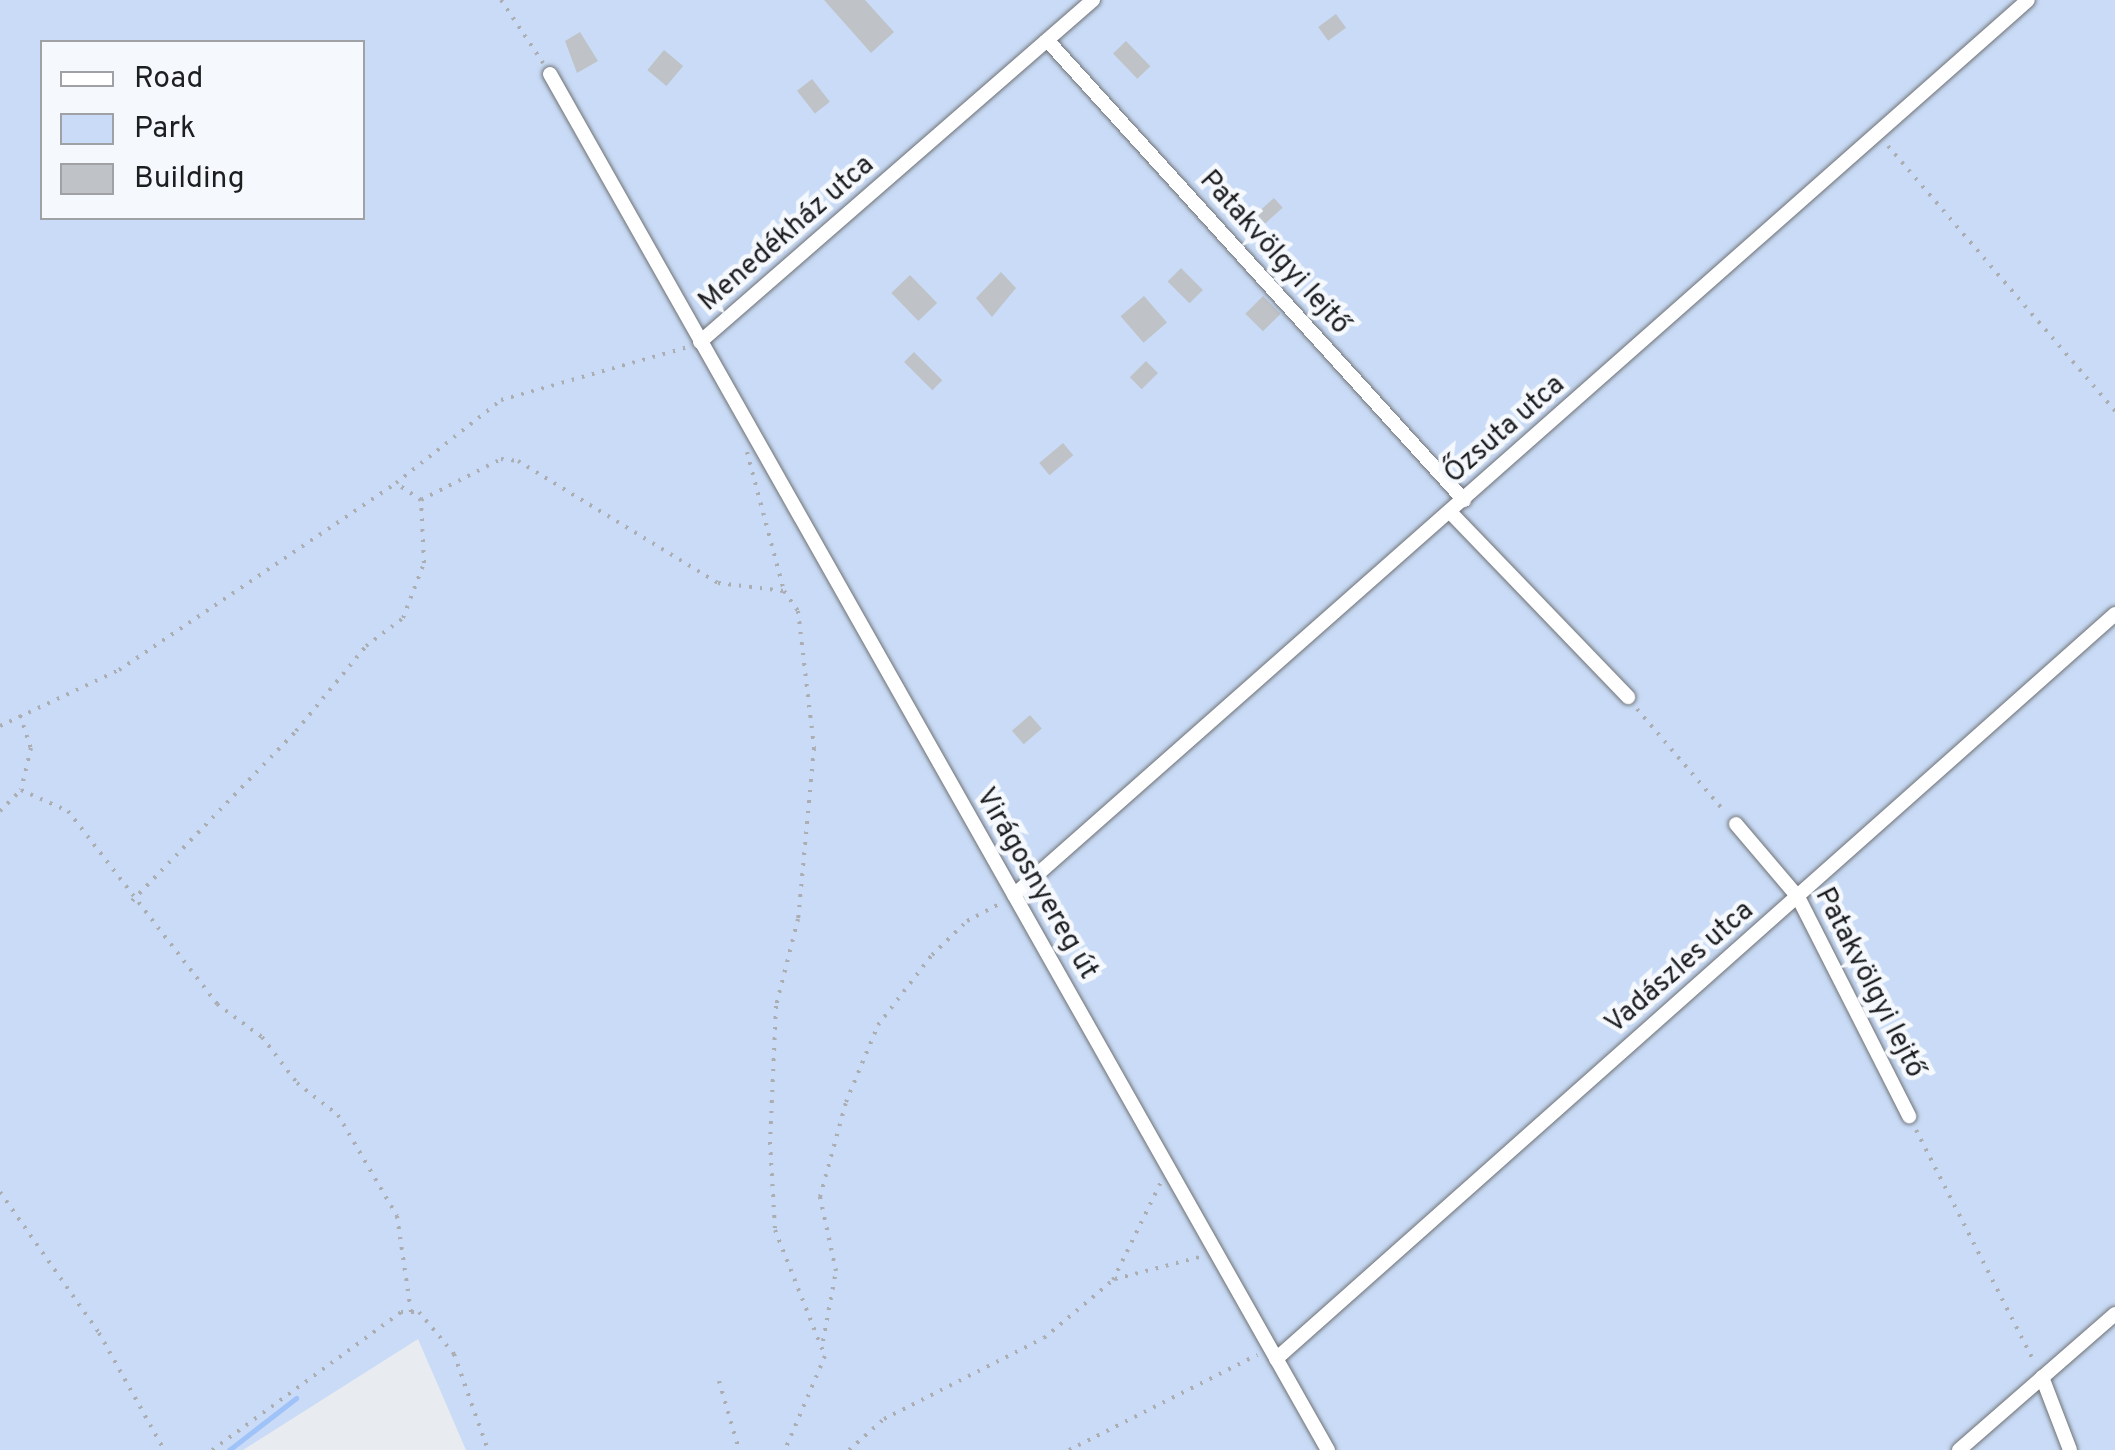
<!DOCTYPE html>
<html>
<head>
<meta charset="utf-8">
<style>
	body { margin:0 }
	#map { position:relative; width:2115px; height:1450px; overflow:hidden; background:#e8ebf0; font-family:Overpass,sans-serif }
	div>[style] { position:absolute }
	.green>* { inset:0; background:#c9dbf6 }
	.stream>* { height:5px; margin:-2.5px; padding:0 2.5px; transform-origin:2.5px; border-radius:2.5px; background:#9fc3f8 }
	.building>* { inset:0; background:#bfc3c7; transform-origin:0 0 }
	.path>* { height:4px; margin-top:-2px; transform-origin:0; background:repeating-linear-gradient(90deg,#abadb1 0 2.5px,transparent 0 10.5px) }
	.roads { filter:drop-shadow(0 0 2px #6f7276) drop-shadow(0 0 2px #6f7276) }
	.street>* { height:14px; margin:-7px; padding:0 7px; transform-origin:7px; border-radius:7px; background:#fff }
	span { translate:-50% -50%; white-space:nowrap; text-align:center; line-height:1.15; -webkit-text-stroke:9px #f5f9fe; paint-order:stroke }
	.street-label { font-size:28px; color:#1d1e20 }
	.legend { position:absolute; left:40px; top:40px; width:325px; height:180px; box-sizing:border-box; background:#f5f9fe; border:2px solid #9fa1a5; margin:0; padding:12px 18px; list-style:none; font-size:30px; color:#1d1e20 }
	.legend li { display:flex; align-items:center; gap:20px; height:50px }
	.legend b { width:50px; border:2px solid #9fa1a5 }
</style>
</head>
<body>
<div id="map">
	<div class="green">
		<i style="clip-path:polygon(evenodd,0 0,2115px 0,2115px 1450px,466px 1450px,418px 1339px,243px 1450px,0 1450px,0 0,42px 42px,362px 42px,362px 218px,42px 218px,42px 42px)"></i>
	</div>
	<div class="stream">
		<i style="left:229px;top:1450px;width:85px;rotate:-37.8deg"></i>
	</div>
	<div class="building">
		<i style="clip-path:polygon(824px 0,865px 0,894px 32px,871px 53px)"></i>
		<i style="left:1336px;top:14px;width:17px;height:22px;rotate:54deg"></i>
		<i style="clip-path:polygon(580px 32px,598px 61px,577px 73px,565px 41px)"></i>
		<i style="left:1126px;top:41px;width:35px;height:18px;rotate:46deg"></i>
		<i style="left:664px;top:50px;width:25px;height:26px;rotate:40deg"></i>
		<i style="left:812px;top:79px;width:29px;height:19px;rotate:52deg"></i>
		<i style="left:1274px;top:198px;width:13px;height:24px;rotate:48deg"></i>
		<i style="left:1181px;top:268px;width:31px;height:19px;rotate:45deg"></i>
		<i style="clip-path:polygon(1001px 272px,1016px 288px,992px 317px,976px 298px)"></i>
		<i style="left:910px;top:275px;width:39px;height:26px;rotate:46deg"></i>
		<i style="left:1144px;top:296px;width:35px;height:31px;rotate:49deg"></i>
		<i style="left:1263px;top:296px;width:25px;height:25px;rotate:45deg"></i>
		<i style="left:914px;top:352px;width:40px;height:14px;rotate:45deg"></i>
		<i style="left:1146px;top:361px;width:17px;height:23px;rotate:45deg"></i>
		<i style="left:1063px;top:443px;width:16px;height:31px;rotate:50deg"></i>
		<i style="left:1030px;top:715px;width:18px;height:24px;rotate:49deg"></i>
	</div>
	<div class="path">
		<i style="left:501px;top:0;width:76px;rotate:56.3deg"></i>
		<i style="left:1888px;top:146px;width:349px;rotate:49.4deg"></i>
		<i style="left:747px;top:452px;width:144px;rotate:75.1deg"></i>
		<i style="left:784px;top:591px;width:24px;rotate:55deg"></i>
		<i style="left:798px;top:611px;width:138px;rotate:83.3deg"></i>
		<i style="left:814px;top:748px;width:172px;rotate:95.3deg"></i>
		<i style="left:798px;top:919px;width:90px;rotate:104.2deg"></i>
		<i style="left:776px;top:1006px;width:136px;rotate:92.5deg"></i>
		<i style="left:770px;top:1142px;width:88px;rotate:86.7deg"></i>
		<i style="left:775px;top:1230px;width:136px;rotate:68.4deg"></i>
		<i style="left:825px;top:1356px;width:102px;rotate:113.1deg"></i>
		<i style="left:421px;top:500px;width:90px;rotate:-27.1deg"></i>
		<i style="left:501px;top:459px;width:17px;rotate:7deg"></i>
		<i style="left:518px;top:461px;width:234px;rotate:31.4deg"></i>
		<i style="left:718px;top:583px;width:66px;rotate:6.9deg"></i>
		<i style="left:1637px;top:709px;width:135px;rotate:49.5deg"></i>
		<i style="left:20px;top:715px;width:35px;rotate:72deg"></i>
		<i style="left:31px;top:748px;width:43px;rotate:103.4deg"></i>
		<i style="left:21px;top:790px;width:51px;rotate:24.1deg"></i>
		<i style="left:68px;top:811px;width:244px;rotate:52.3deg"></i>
		<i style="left:217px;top:1004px;width:56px;rotate:36.3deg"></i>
		<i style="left:262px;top:1037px;width:58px;rotate:52.7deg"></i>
		<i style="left:297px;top:1083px;width:52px;rotate:38deg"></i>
		<i style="left:338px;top:1115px;width:117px;rotate:59.7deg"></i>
		<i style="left:397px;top:1216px;width:97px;rotate:81.7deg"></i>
		<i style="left:0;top:726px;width:132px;rotate:-25.2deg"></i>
		<i style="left:119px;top:670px;width:334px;rotate:-34deg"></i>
		<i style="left:396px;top:483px;width:134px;rotate:-38.3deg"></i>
		<i style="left:501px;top:400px;width:194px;rotate:-15.8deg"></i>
		<i style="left:0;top:811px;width:30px;rotate:-45deg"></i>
		<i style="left:132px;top:901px;width:236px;rotate:-46deg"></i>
		<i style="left:296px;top:731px;width:110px;rotate:-50.5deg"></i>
		<i style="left:366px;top:646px;width:46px;rotate:-37.1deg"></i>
		<i style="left:403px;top:618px;width:59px;rotate:-69.1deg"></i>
		<i style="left:424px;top:563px;width:63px;rotate:-92.7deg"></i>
		<i style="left:421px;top:500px;width:30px;rotate:-146deg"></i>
		<i style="left:1916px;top:1130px;width:260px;rotate:63deg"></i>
		<i style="left:0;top:1192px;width:172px;rotate:54.9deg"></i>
		<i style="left:99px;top:1333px;width:134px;rotate:60.9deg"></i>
		<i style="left:1115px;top:1279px;width:91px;rotate:-14.6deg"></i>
		<i style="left:823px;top:1341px;width:71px;rotate:-79.5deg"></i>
		<i style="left:836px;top:1271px;width:76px;rotate:-102.2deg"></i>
		<i style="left:820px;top:1197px;width:98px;rotate:-74.7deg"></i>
		<i style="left:846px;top:1102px;width:83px;rotate:-67.4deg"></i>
		<i style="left:878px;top:1025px;width:88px;rotate:-52.4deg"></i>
		<i style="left:932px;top:955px;width:49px;rotate:-44.2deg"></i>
		<i style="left:967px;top:921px;width:38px;rotate:-28deg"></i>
		<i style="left:719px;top:1381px;width:72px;rotate:73.8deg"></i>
		<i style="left:212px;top:1450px;width:234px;rotate:-36.1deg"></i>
		<i style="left:401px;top:1312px;width:18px"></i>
		<i style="left:419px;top:1312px;width:55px;rotate:50.2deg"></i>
		<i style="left:454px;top:1354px;width:102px;rotate:70.5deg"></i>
		<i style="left:849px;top:1450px;width:47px;rotate:-41.5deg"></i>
		<i style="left:884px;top:1419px;width:179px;rotate:-26.9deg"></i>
		<i style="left:1044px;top:1338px;width:90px;rotate:-40deg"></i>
		<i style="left:1113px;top:1280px;width:109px;rotate:-63.9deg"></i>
		<i style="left:1069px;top:1450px;width:211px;rotate:-26.8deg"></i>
	</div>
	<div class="roads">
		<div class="street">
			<i style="left:1047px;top:40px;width:621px;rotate:47.81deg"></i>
			<i style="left:550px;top:74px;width:1581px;rotate:60.52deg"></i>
			<i style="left:700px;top:342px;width:521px;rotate:-41.03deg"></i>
			<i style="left:1450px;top:512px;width:257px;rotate:46.1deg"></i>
			<i style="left:1736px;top:824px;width:96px;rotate:49.7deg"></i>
			<i style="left:1798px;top:897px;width:246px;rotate:63.1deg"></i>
			<i style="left:1014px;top:895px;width:1352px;rotate:-41.43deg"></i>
			<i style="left:1276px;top:1359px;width:1122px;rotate:-41.6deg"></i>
			<i style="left:2042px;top:1377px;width:78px;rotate:69deg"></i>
			<i style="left:1959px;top:1450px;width:207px;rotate:-41.1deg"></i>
		</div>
	</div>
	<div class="street-label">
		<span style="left:787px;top:234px;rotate:-41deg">Menedékház utca</span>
		<span style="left:1274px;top:253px;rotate:48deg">Patakvölgyi lejtő</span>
		<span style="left:1505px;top:430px;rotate:-41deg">Őzsuta utca</span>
		<span style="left:1036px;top:884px;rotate:60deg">Virágosnyereg út</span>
		<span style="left:1680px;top:968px;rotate:-41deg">Vadászles utca</span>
		<span style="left:1869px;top:983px;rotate:63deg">Patakvölgyi lejtő</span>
	</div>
	<ul class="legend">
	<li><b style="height:12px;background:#fff"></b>Road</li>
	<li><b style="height:28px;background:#c9dbf6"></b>Park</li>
	<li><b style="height:28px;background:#bfc3c7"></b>Building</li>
	</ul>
</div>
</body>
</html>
